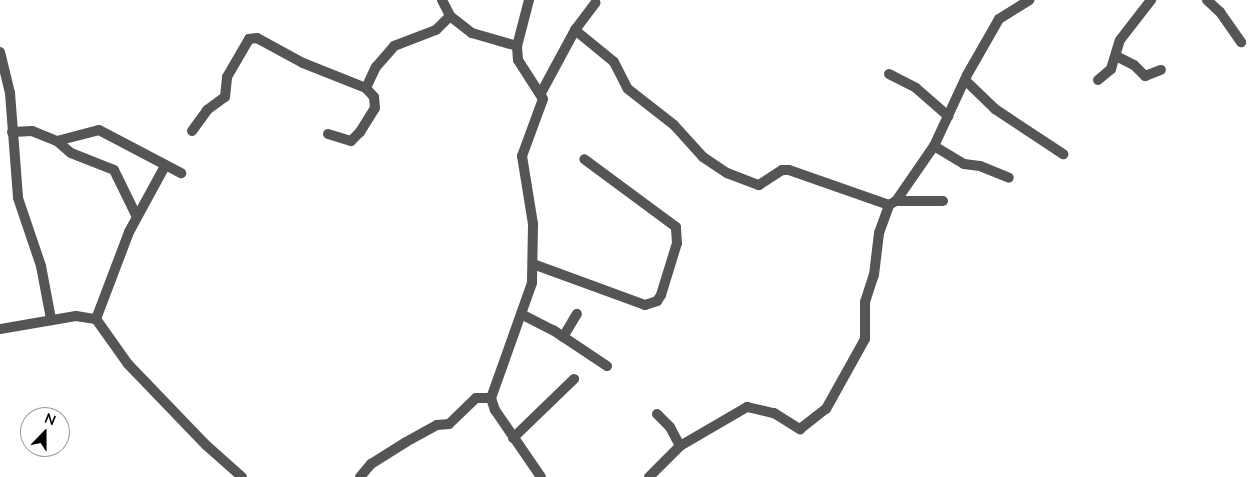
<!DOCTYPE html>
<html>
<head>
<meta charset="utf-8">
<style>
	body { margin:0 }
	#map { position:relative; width:1259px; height:477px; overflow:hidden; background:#fff; font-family:Mulish,sans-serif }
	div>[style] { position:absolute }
	.minor>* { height:10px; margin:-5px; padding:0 5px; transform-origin:5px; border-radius:5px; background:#555 }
	.tertiary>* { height:10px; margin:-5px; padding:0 5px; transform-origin:5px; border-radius:5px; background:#555 }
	span { translate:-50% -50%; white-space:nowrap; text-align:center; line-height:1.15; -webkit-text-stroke:5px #fff; paint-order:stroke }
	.north { position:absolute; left:20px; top:407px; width:50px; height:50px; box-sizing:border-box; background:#fff; border:1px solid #999; border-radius:50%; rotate:22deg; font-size:14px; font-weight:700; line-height:20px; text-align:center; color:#000 }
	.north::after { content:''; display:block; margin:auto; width:18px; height:22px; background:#000; clip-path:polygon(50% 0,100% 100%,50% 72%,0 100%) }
</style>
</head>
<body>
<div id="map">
	<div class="minor">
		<i style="left:442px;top:0;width:18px;rotate:63deg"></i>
		<i style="left:450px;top:16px;width:28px;rotate:38deg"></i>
		<i style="left:472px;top:33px;width:47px;rotate:16.1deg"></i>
		<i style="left:1207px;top:0;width:18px;rotate:43deg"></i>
		<i style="left:1220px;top:12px;width:37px;rotate:55deg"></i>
		<i style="left:575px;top:30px;width:50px;rotate:39.4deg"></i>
		<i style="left:614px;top:62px;width:30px;rotate:63deg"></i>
		<i style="left:628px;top:89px;width:58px;rotate:38deg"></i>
		<i style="left:674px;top:125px;width:43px;rotate:47.8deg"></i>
		<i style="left:703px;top:157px;width:29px;rotate:34deg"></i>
		<i style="left:727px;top:173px;width:34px;rotate:21deg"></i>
		<i style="left:759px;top:185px;width:27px;rotate:-33deg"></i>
		<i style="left:782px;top:170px;width:7px"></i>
		<i style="left:789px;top:170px;width:106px;rotate:19.3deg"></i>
		<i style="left:889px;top:205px;width:8px;rotate:-30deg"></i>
		<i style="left:896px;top:201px;width:67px;rotate:-55.4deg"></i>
		<i style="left:934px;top:146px;width:78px;rotate:-65.1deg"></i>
		<i style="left:967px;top:75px;width:64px;rotate:-60.3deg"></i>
		<i style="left:999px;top:19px;width:36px;rotate:-32deg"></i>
		<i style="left:0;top:52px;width:42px;rotate:76.3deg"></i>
		<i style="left:10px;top:93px;width:105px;rotate:85.6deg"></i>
		<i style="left:18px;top:198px;width:72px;rotate:71.3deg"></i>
		<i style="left:41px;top:266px;width:54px;rotate:79.3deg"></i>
		<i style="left:1116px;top:56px;width:20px;rotate:27deg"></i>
		<i style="left:1134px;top:65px;width:16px;rotate:45deg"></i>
		<i style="left:1145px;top:76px;width:17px;rotate:-21deg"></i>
		<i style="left:889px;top:74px;width:30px;rotate:27deg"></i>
		<i style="left:916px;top:88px;width:43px;rotate:41.2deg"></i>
		<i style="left:965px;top:80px;width:42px;rotate:44deg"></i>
		<i style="left:995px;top:109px;width:82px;rotate:33.5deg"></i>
		<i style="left:1098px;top:80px;width:17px;rotate:-40deg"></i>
		<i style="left:1111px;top:69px;width:30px;rotate:-73deg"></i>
		<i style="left:1120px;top:40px;width:51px;rotate:-52.2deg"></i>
		<i style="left:541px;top:93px;width:72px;rotate:-61.6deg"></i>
		<i style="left:575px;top:30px;width:34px;rotate:-53deg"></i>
		<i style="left:192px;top:131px;width:26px;rotate:-54deg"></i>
		<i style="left:207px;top:110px;width:22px;rotate:-36deg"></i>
		<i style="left:225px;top:97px;width:20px;rotate:-84deg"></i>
		<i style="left:227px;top:77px;width:44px;rotate:-59.9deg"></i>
		<i style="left:249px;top:39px;width:8px;rotate:-7deg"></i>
		<i style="left:257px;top:38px;width:52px;rotate:28.5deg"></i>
		<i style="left:303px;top:63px;width:68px;rotate:21.6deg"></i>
		<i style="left:366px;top:88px;width:23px;rotate:-65deg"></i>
		<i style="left:376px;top:67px;width:28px;rotate:-49deg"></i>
		<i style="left:394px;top:46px;width:45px;rotate:-20.9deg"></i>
		<i style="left:436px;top:30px;width:20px;rotate:-45deg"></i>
		<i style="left:12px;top:132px;width:20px;rotate:-3deg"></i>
		<i style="left:32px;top:131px;width:27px;rotate:22deg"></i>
		<i style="left:57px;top:141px;width:43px;rotate:-14.7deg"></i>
		<i style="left:99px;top:130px;width:93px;rotate:27.7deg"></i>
		<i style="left:328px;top:134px;width:24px;rotate:17deg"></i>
		<i style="left:351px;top:141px;width:13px;rotate:-45deg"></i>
		<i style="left:360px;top:132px;width:28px;rotate:-58deg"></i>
		<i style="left:375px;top:108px;width:11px;rotate:-95deg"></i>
		<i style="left:374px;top:97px;width:12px;rotate:-132deg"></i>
		<i style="left:57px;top:141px;width:18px;rotate:41deg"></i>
		<i style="left:71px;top:153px;width:46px;rotate:21.6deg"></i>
		<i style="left:114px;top:170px;width:52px;rotate:63.9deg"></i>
		<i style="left:934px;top:146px;width:35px;rotate:31deg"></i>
		<i style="left:964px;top:164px;width:16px;rotate:7deg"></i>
		<i style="left:980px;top:166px;width:31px;rotate:22deg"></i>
		<i style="left:896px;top:201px;width:47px"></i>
		<i style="left:533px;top:264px;width:119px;rotate:20.1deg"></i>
		<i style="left:645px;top:305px;width:13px;rotate:-18deg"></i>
		<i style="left:657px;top:301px;width:7px;rotate:-56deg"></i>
		<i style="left:661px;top:295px;width:54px;rotate:-72.9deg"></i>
		<i style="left:677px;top:243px;width:16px;rotate:-94deg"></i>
		<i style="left:676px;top:227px;width:114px;rotate:-143.5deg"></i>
		<i style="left:523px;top:315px;width:34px;rotate:27deg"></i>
		<i style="left:553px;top:330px;width:65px;rotate:33.7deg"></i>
		<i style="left:96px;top:319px;width:93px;rotate:-69.2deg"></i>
		<i style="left:129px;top:232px;width:75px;rotate:-61.4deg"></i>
		<i style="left:0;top:329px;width:77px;rotate:-9.7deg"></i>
		<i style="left:76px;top:316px;width:20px;rotate:9deg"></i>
		<i style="left:96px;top:319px;width:55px;rotate:54.6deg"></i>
		<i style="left:128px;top:364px;width:112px;rotate:46.1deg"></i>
		<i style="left:206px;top:445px;width:48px;rotate:41.6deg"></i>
		<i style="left:563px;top:337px;width:27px;rotate:-59deg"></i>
		<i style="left:657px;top:414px;width:18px;rotate:45deg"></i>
		<i style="left:670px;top:427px;width:21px;rotate:62deg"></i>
		<i style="left:513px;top:438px;width:85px;rotate:-44deg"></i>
		<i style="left:360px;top:477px;width:17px;rotate:-50deg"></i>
		<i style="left:371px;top:464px;width:41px;rotate:-32.2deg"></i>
		<i style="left:406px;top:442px;width:35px;rotate:-29deg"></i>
		<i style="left:437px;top:425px;width:12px;rotate:-5deg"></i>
		<i style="left:449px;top:424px;width:37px;rotate:-44deg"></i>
		<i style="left:476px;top:398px;width:15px"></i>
		<i style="left:649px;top:477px;width:44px;rotate:-45deg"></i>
		<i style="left:680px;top:446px;width:78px;rotate:-30.2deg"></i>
		<i style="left:747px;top:407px;width:28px;rotate:13deg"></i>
		<i style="left:774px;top:413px;width:31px;rotate:32deg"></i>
		<i style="left:800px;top:429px;width:33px;rotate:-38deg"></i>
		<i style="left:826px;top:409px;width:80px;rotate:-60.9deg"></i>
		<i style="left:865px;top:339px;width:37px;rotate:-90deg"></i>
		<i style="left:865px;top:302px;width:28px;rotate:-72deg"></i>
		<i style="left:874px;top:275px;width:42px;rotate:-83.2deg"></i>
		<i style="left:879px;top:233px;width:30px;rotate:-70deg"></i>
	</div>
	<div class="tertiary">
		<i style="left:529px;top:0;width:48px;rotate:104.6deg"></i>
		<i style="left:517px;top:46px;width:14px;rotate:86deg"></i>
		<i style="left:518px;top:60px;width:46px;rotate:57.3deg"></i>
		<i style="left:543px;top:99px;width:61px;rotate:110.2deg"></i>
		<i style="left:522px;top:156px;width:69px;rotate:80.8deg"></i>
		<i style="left:533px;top:224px;width:59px;rotate:91deg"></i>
		<i style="left:532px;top:283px;width:122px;rotate:109.6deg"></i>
		<i style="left:491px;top:398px;width:13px;rotate:72deg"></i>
		<i style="left:495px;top:410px;width:81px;rotate:55.5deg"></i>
	</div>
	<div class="north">N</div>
</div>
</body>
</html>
